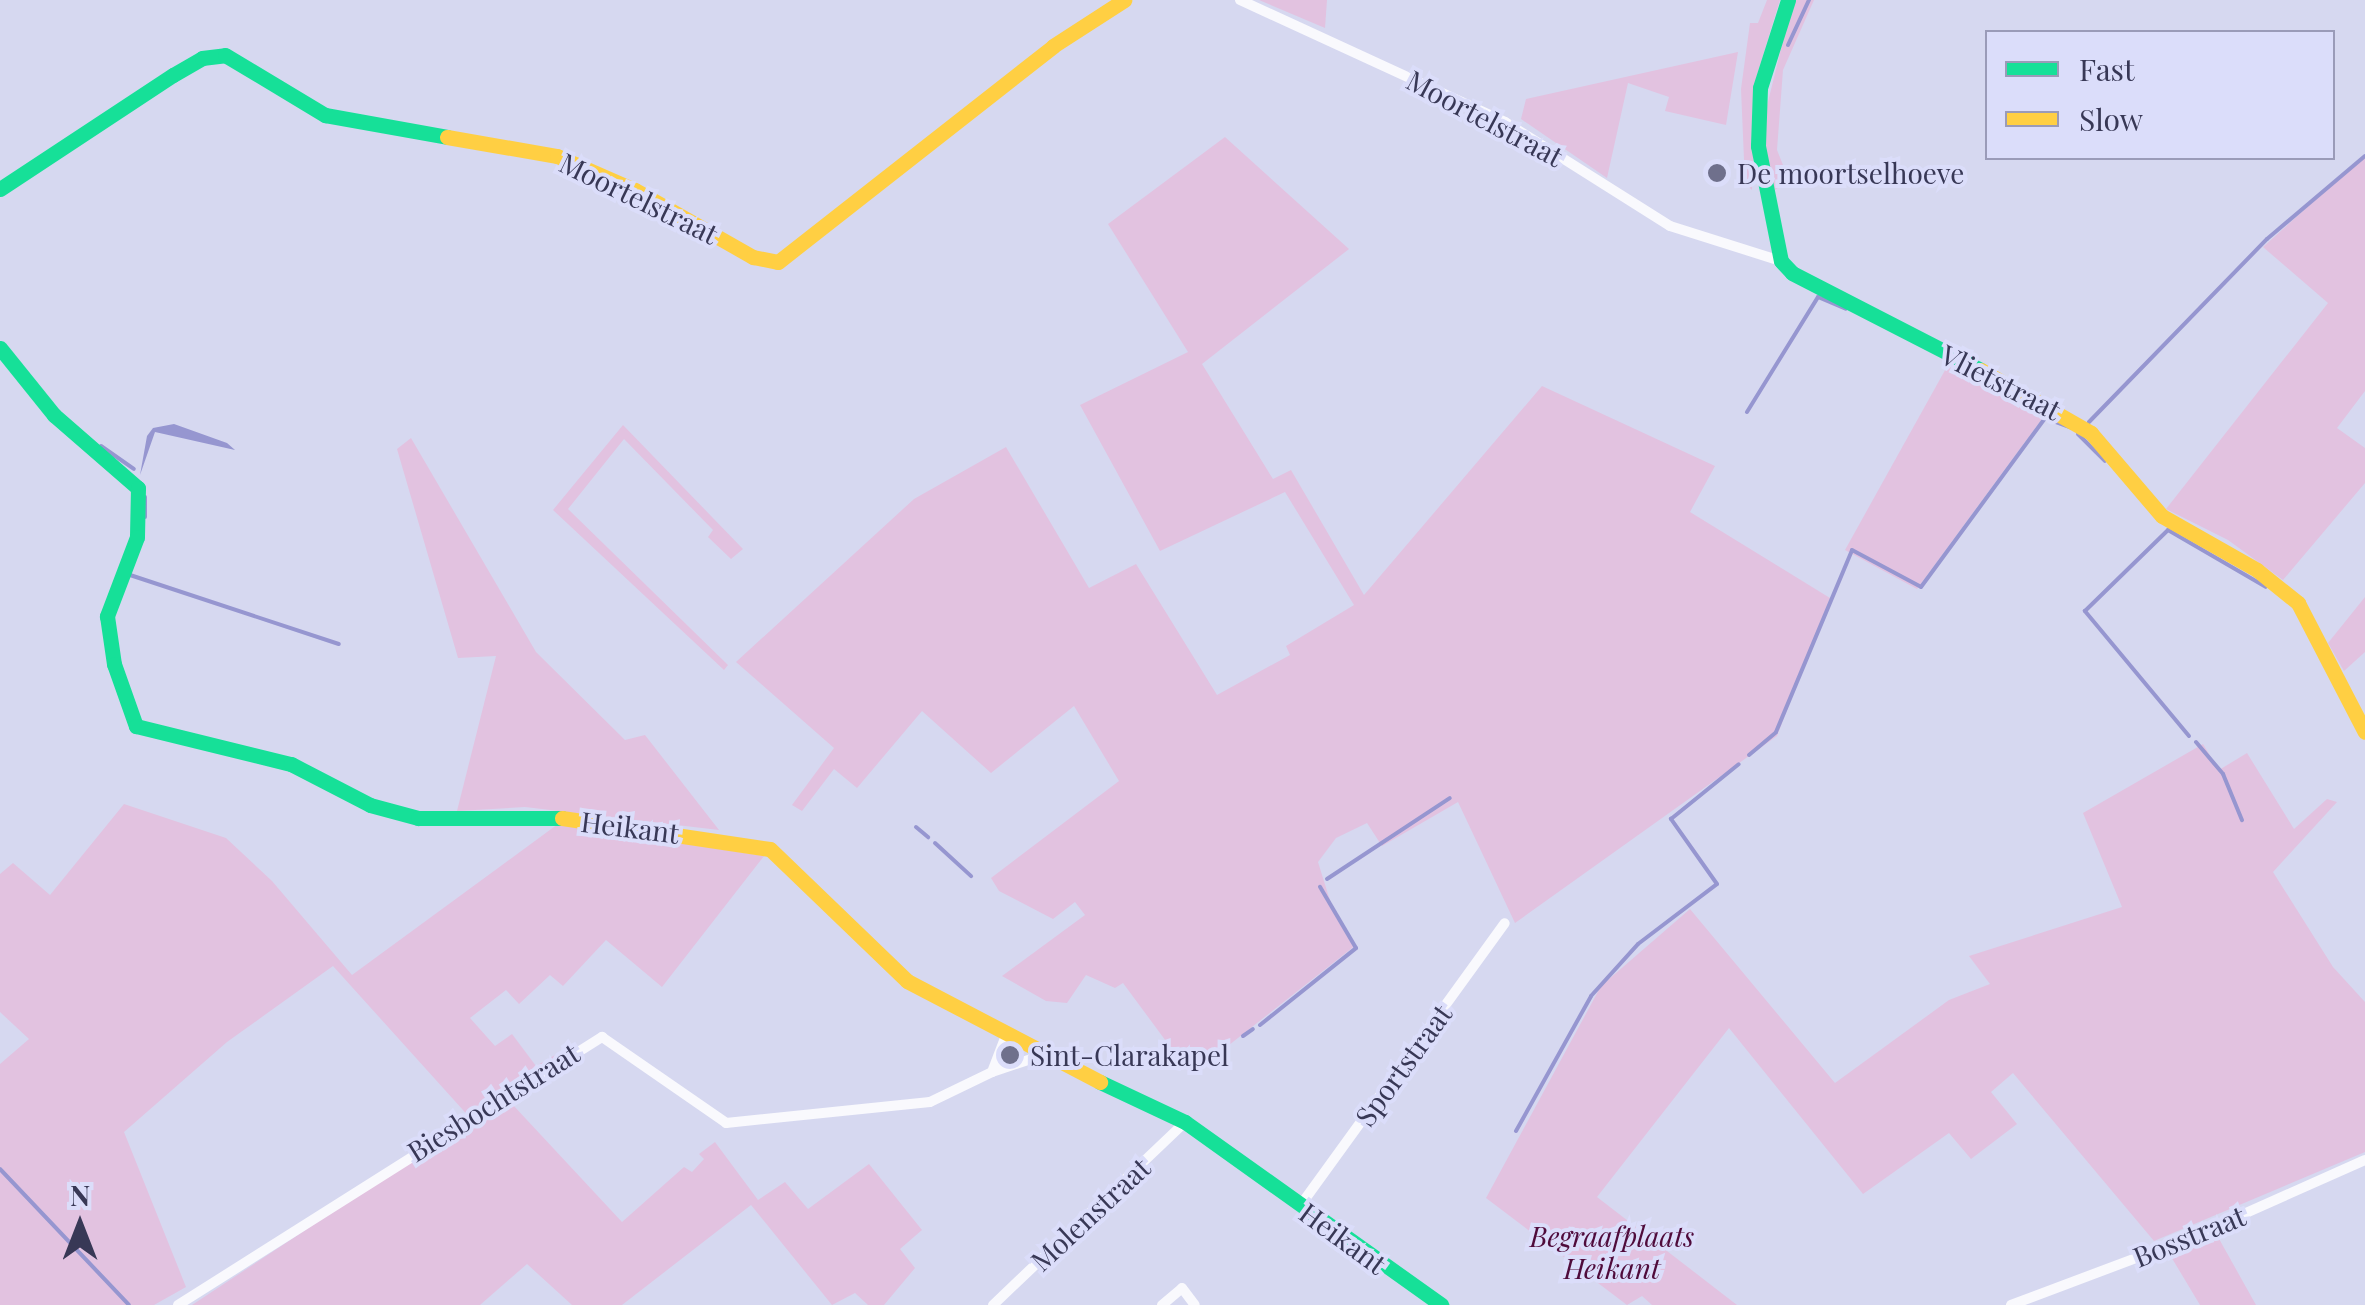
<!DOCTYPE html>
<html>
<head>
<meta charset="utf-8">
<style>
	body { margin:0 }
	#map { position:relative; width:2365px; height:1305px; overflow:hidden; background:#d6d8f0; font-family:"Playfair Display",serif }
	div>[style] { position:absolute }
	.green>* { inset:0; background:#e2c2e0 }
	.water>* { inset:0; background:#9696d0 }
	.stream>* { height:4px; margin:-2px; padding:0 2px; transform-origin:2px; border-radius:2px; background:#9696d0 }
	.street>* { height:10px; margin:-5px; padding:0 5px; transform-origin:5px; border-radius:5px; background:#f9f9fd }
	.fast>* { height:15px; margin:-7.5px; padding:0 7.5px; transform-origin:7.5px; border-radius:7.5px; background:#16e098 }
	.slow>* { height:15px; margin:-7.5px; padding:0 7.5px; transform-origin:7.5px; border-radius:7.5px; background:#ffcf43 }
	.dots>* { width:28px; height:28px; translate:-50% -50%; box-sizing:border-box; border:5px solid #dbddfa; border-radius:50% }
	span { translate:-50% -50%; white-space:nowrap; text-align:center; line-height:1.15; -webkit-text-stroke:8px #dbddfa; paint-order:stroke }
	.street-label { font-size:28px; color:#383856 }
	.poi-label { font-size:28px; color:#383856 }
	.left { translate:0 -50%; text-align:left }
	.park-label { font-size:28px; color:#4f0b3b; font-style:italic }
	.legend { position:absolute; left:1985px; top:30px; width:350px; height:130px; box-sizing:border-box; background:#dbddfa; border:2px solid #9a9bb8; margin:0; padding:12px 18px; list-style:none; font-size:30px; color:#383856 }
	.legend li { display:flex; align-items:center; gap:20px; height:50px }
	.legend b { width:50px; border:2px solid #9a9bb8 }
	.north { position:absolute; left:30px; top:1175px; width:100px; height:100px; -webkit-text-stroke:8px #dbddfa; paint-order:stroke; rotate:0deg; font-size:28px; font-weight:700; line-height:40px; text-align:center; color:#383856 }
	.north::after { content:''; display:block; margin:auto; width:35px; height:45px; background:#383856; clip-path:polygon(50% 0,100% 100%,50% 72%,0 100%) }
</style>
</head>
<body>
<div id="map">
	<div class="green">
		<i style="clip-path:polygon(1259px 0,1327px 0,1325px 28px)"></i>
		<i style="clip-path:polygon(1767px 0,1780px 0,1756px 78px,1752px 190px,1745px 183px,1741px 89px,1750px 23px,1758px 23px)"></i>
		<i style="clip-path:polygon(1793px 0,1814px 0,1783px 70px,1777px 150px,1789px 180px,1775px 190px,1766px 159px,1765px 114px)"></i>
		<i style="clip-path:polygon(1738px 52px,1726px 125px,1665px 111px,1669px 97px,1628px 83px,1607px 178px,1521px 119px,1526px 99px)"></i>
		<i style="clip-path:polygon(1225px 137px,1349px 249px,1202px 364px,1273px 479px,1291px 470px,1364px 595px,1542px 386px,1715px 466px,1690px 512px,1830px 598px,1777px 736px,1515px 923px,1458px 802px,1382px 846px,1367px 823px,1336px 838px,1318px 862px,1333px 910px,1356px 945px,1191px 1075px,1123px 983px,1115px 988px,1086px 975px,1067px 1003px,1046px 1001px,1002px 976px,1085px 915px,1075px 902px,1053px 919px,999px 891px,991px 878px,1119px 781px,1074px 706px,991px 773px,922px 711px,857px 788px,834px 769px,802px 811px,792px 805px,834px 748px,736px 662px,914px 499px,1006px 447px,1089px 588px,1136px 564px,1217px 695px,1290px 655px,1286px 646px,1354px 605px,1285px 492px,1160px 551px,1080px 405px,1188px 352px,1108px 224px)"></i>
		<i style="clip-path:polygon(2365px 155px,2365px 391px,2337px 428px,2365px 448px,2365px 483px,2283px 580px,2228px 540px,2166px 509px,2328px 303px,2263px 247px)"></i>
		<i style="clip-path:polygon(1949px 363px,2047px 412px,1917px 589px,1845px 550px)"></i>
		<i style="clip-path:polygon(623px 425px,743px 549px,731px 559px,708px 537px,713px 530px,624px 439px,568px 509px,728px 665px,724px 670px,553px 510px)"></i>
		<i style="clip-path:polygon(411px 438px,536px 652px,625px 740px,645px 735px,719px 830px,525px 807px,457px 811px,496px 656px,458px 658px,397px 449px)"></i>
		<i style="clip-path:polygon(2365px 597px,2365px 652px,2344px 671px,2328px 643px)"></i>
		<i style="clip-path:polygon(2203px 744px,2219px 770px,2247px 753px,2294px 829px,2327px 799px,2337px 802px,2273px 872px,2333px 967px,2365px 1002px,2365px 1152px,2154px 1241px,2013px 1073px,1991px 1092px,2017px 1124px,1971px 1159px,1949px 1133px,1863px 1194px,1729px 1028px,1597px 1197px,1737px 1305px,1652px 1305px,1642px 1296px,1627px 1305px,1486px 1198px,1601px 986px,1690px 909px,1835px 1083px,1949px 1000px,1990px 984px,1969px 956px,2122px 907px,2083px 813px)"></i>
		<i style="clip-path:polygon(124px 804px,226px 838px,272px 881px,352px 975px,558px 824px,764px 856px,662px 987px,606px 940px,563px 986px,550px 975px,519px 1004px,506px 990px,470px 1018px,495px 1046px,512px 1034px,536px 1066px,567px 1048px,578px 1061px,513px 1105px,622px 1222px,684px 1167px,692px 1172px,704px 1159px,699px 1154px,715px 1142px,758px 1200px,785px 1182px,808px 1209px,869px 1164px,922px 1230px,900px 1249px,915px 1268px,884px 1305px,868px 1305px,855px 1293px,832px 1305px,751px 1205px,622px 1305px,572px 1305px,527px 1264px,480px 1305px,192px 1305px,472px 1120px,333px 966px,227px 1042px,124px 1132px,186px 1287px,154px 1305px,0 1305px,0 1064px,29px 1039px,0 1012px,0 874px,13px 863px,50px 895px)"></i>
		<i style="clip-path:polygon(2218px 1237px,2256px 1305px,2200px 1305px,2170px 1255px)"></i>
	</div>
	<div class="water">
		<i style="clip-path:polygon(174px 424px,227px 443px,235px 450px,155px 432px,140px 475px,147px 436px,153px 428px)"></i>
	</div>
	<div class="stream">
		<i style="left:1788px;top:45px;width:50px;rotate:-65deg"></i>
		<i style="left:1747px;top:412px;width:135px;rotate:-58.3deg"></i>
		<i style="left:1818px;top:297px;width:30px;rotate:23deg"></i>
		<i style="left:2089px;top:422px;width:255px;rotate:-45.8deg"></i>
		<i style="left:2267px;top:239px;width:128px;rotate:-40.3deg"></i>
		<i style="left:2078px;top:434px;width:38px;rotate:45deg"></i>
		<i style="left:101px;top:446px;width:40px;rotate:34.9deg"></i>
		<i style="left:145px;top:517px;width:20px;rotate:-90deg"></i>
		<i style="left:127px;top:574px;width:223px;rotate:18.3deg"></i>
		<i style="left:2189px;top:736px;width:163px;rotate:-129.8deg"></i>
		<i style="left:2085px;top:611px;width:116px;rotate:-44.3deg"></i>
		<i style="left:2168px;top:530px;width:113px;rotate:30.2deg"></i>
		<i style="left:2196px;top:742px;width:42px;rotate:49.8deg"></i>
		<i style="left:2223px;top:774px;width:50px;rotate:67.6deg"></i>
		<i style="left:1749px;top:755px;width:35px;rotate:-40deg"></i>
		<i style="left:1776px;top:732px;width:197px;rotate:-67.3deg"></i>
		<i style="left:1852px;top:550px;width:78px;rotate:28.2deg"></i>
		<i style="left:1921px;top:587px;width:210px;rotate:-53.7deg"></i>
		<i style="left:2045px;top:418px;width:38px;rotate:20deg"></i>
		<i style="left:916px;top:827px;width:16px;rotate:40deg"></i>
		<i style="left:935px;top:843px;width:49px;rotate:42.5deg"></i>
		<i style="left:1327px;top:879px;width:147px;rotate:-33.4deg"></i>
		<i style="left:1260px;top:1025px;width:123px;rotate:-38.7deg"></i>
		<i style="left:1356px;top:948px;width:71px;rotate:-120.5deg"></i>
		<i style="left:1243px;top:1036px;width:12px;rotate:-35deg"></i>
		<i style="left:1516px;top:1131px;width:154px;rotate:-60.9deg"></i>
		<i style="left:1591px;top:996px;width:70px;rotate:-47.9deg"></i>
		<i style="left:1638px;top:944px;width:99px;rotate:-37.2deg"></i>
		<i style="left:1717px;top:884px;width:80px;rotate:-125.3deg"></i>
		<i style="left:1671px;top:819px;width:87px;rotate:-39deg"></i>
		<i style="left:0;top:1169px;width:187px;rotate:46.5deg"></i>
	</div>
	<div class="street">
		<i style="left:1240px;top:0;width:292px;rotate:24.7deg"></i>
		<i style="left:1505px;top:122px;width:195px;rotate:32.2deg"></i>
		<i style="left:1670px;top:226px;width:116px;rotate:17.5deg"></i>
		<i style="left:992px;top:1072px;width:54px;rotate:-18.4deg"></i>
		<i style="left:1300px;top:1206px;width:349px;rotate:-54.1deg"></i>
		<i style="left:178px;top:1305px;width:502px;rotate:-32.3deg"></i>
		<i style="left:602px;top:1037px;width:151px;rotate:34.7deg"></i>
		<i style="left:726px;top:1123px;width:205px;rotate:-5.9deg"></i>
		<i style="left:930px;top:1102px;width:69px;rotate:-25.8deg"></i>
		<i style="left:992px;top:1072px;width:36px;rotate:-69deg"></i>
		<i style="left:993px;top:1305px;width:265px;rotate:-43.6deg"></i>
		<i style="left:1162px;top:1305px;width:26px;rotate:-40deg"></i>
		<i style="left:1182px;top:1288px;width:21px;rotate:53deg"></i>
		<i style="left:2011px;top:1305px;width:193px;rotate:-20.6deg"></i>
		<i style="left:2192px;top:1237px;width:189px;rotate:-24deg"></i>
	</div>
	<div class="fast">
		<i style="left:1788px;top:0;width:92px;rotate:107.7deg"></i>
		<i style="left:1760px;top:88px;width:58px;rotate:92deg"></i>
		<i style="left:1758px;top:146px;width:117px;rotate:78.7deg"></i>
		<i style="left:1781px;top:261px;width:16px;rotate:47deg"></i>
		<i style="left:1792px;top:273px;width:212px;rotate:27.2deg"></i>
		<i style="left:0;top:189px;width:207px;rotate:-33.4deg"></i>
		<i style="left:173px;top:75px;width:34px;rotate:-30deg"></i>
		<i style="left:202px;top:58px;width:23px;rotate:-7deg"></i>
		<i style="left:225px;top:55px;width:117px;rotate:31deg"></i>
		<i style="left:325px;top:115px;width:124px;rotate:10.2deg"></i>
		<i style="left:0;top:348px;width:86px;rotate:51.1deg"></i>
		<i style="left:54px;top:415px;width:111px;rotate:41deg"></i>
		<i style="left:138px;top:488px;width:49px;rotate:91.2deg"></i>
		<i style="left:137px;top:537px;width:85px;rotate:110.8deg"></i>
		<i style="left:107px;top:616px;width:49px;rotate:81.7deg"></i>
		<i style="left:114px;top:664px;width:66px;rotate:70.5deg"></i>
		<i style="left:136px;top:726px;width:160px;rotate:13.8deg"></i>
		<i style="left:291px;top:764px;width:89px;rotate:27.4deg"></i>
		<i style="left:370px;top:805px;width:50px;rotate:15.2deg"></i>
		<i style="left:418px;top:818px;width:144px"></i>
		<i style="left:1100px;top:1082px;width:94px;rotate:25.2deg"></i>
		<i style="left:1185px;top:1122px;width:315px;rotate:35.5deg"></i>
	</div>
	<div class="slow">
		<i style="left:447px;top:137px;width:112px;rotate:9.8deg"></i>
		<i style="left:557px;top:156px;width:85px;rotate:23.6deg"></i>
		<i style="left:635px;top:190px;width:136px;rotate:29.6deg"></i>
		<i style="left:753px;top:257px;width:25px;rotate:11deg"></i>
		<i style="left:778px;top:262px;width:350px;rotate:-38.1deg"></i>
		<i style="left:1053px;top:46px;width:85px;rotate:-32.9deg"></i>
		<i style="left:1981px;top:370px;width:127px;rotate:29.8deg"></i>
		<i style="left:2091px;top:433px;width:109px;rotate:49.5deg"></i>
		<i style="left:2162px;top:516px;width:109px;rotate:29.6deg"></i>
		<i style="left:2257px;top:570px;width:53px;rotate:38.8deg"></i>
		<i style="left:2298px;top:603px;width:145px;rotate:62.6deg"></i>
		<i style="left:562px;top:818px;width:210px;rotate:8.5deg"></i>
		<i style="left:770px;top:849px;width:190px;rotate:43.9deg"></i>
		<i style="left:907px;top:981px;width:218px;rotate:27.6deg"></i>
	</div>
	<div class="dots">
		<i style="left:1717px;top:173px;background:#6f708c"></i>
		<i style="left:1010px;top:1055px;background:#6f708c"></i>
	</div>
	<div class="street-label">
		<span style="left:1485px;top:118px;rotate:28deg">Moortelstraat</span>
		<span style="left:639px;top:198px;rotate:26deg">Moortelstraat</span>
		<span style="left:2001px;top:382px;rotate:27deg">Vlietstraat</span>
		<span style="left:630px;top:827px;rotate:7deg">Heikant</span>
		<span style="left:1403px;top:1065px;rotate:-54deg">Sportstraat</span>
		<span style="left:493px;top:1102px;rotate:-32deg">Biesbochtstraat</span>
		<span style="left:1090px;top:1214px;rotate:-43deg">Molenstraat</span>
		<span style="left:2189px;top:1236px;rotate:-22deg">Bosstraat</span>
		<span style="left:1343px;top:1238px;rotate:36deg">Heikant</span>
	</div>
	<div class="poi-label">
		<span class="left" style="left:1737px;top:173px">De moortselhoeve</span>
		<span class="left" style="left:1030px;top:1055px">Sint-Clarakapel</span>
	</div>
	<div class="park-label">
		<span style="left:1612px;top:1252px">Begraafplaats<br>Heikant</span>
	</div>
	<ul class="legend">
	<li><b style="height:12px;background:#16e098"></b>Fast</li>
	<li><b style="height:12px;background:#ffcf43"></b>Slow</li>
	</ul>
	<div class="north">N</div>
</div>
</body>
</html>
